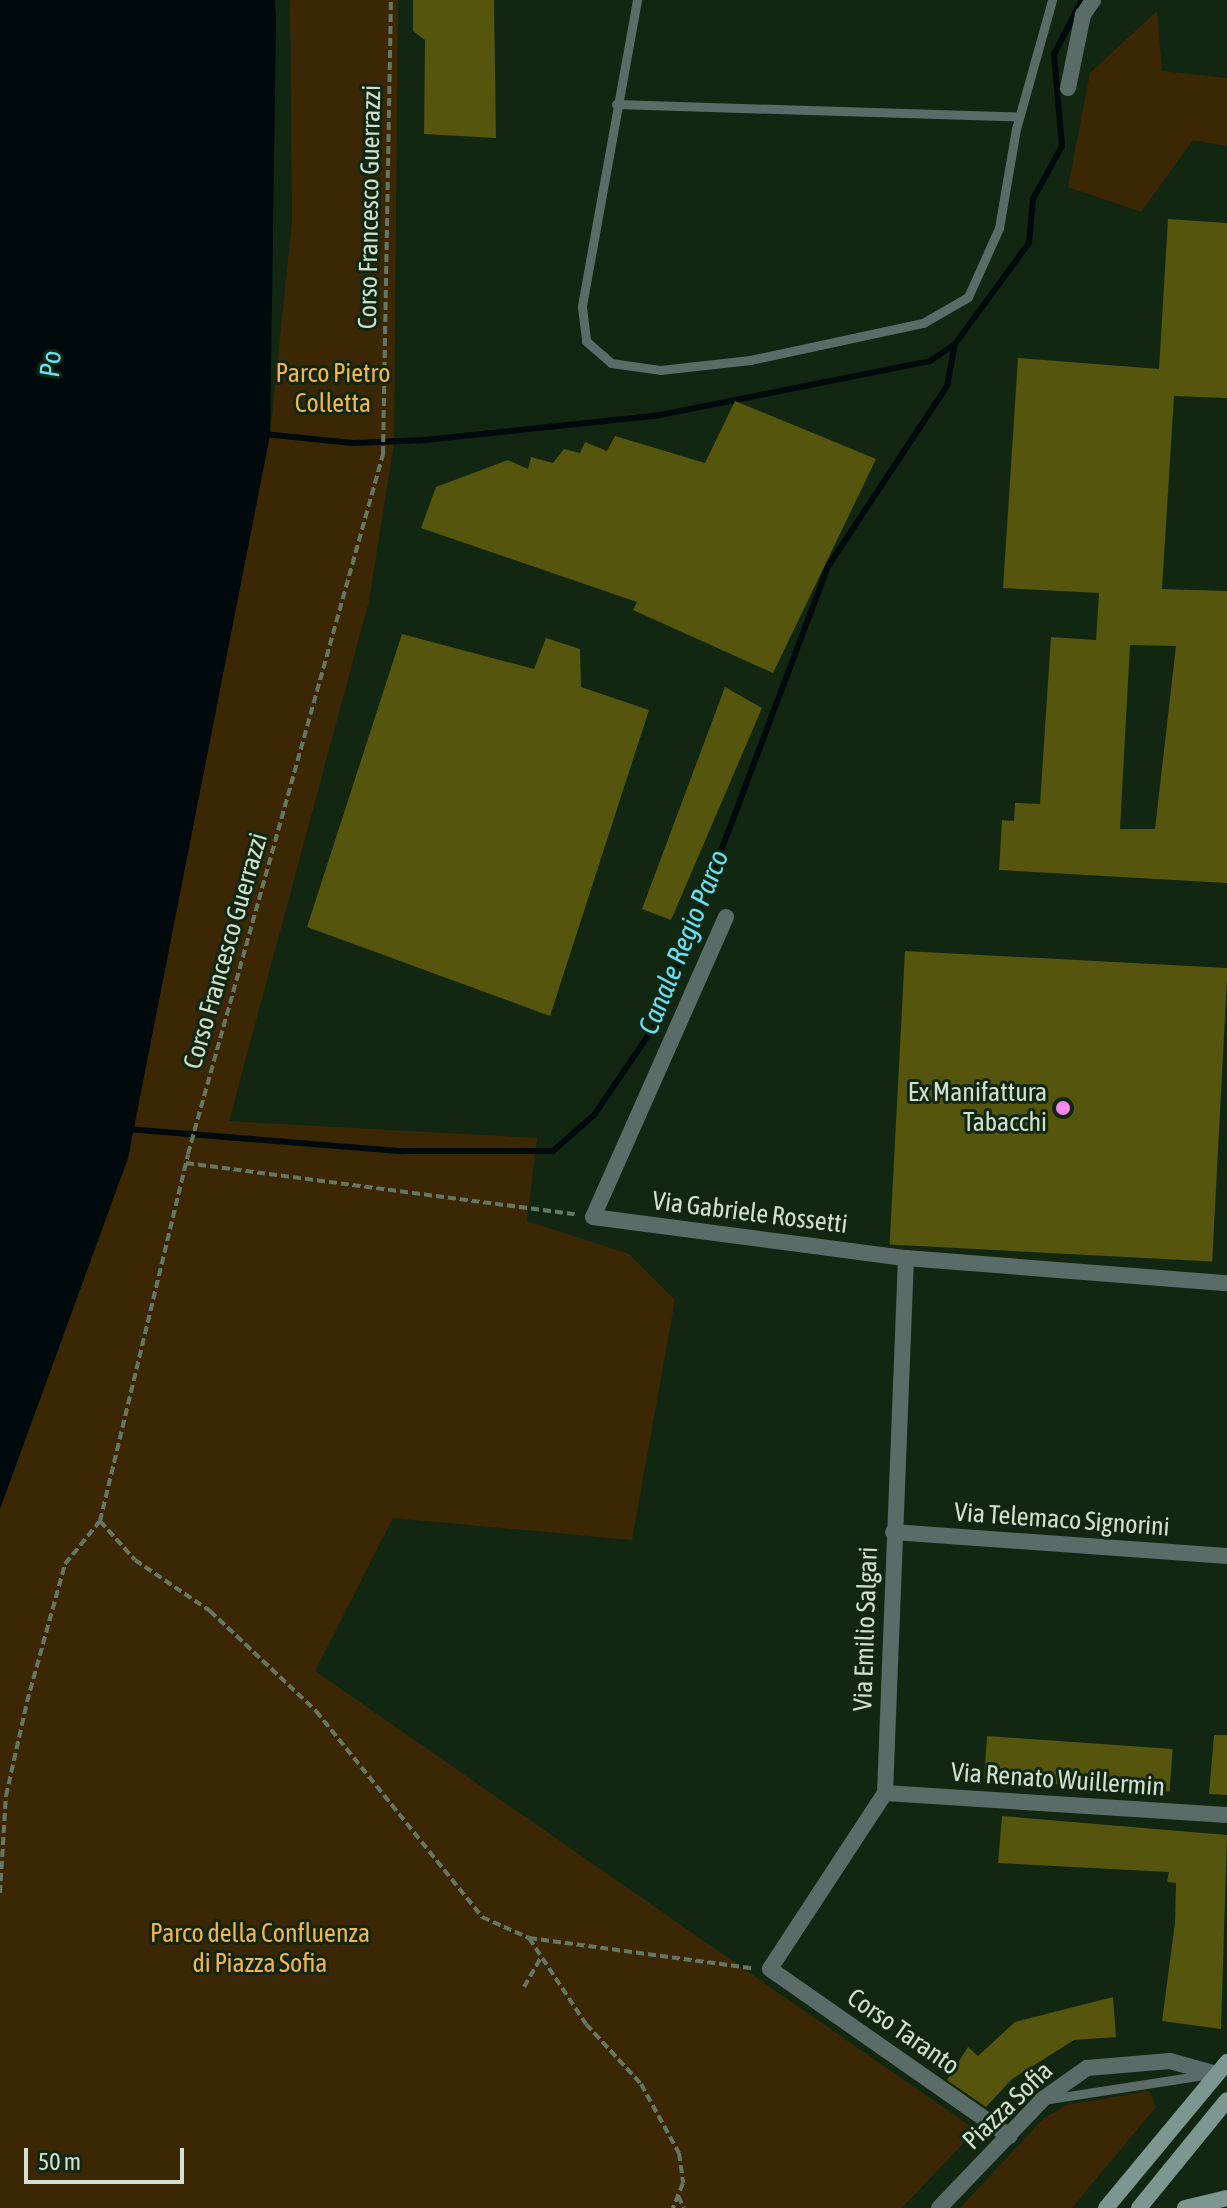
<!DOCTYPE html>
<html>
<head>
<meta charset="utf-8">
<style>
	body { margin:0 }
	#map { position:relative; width:1227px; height:2208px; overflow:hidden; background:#112711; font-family:"Asap Condensed",sans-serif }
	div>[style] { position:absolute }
	.green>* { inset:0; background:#3c2704 }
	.water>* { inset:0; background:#00090c }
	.stream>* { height:6px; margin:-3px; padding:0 3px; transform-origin:3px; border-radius:3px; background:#00090c }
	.building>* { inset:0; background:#55550d; transform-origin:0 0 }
	.path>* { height:4px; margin-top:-2px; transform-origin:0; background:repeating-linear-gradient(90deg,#657764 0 8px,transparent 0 12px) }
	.lane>* { height:9px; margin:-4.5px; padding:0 4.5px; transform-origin:4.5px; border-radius:4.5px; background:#5a6c68 }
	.street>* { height:16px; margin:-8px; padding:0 8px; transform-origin:8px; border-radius:8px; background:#5a6c68 }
	.secondary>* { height:16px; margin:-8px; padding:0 8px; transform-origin:8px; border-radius:8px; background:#7b9790 }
	.dots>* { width:22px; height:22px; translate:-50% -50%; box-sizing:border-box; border:4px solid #112711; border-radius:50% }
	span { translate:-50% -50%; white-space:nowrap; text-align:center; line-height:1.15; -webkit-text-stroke:6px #112711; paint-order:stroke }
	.street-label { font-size:26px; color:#d2e0d1 }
	.park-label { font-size:26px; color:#f7b44d }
	.poi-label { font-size:26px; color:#d2e0d1 }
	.right { translate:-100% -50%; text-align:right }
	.water-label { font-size:28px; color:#68e0f8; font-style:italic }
	.scale { position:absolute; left:24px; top:2148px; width:160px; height:36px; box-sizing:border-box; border:4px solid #d2e0d1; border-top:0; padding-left:10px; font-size:24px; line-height:28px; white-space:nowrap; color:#d2e0d1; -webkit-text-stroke:6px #112711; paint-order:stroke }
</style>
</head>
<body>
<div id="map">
	<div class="green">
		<i style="clip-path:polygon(290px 0,398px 0,394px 443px,369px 601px,229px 1121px,537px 1138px,527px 1221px,629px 1254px,675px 1300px,632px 1540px,393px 1518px,315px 1671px,976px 2130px,902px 2208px,0 2208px,0 1509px,128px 1158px,270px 435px,292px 221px)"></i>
		<i style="clip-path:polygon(1157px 11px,1162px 71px,1227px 78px,1227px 146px,1193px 140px,1141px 212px,1068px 187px,1090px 73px)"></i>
		<i style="clip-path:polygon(1149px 2091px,1156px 2107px,1072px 2208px,960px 2208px,1044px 2118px,1067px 2105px)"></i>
	</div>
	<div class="water">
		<i style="clip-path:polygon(0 0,275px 0,276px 22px,270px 435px,128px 1158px,0 1509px)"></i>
	</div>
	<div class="stream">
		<i style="left:264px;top:434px;width:89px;rotate:5.8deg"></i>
		<i style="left:353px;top:443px;width:72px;rotate:-2.4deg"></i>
		<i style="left:425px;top:440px;width:231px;rotate:-6deg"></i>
		<i style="left:655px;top:416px;width:280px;rotate:-11.3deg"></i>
		<i style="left:930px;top:361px;width:30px;rotate:-34deg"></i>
		<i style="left:955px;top:344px;width:125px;rotate:-53.8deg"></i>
		<i style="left:1029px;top:243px;width:44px;rotate:-84.8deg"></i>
		<i style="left:1033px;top:199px;width:60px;rotate:-61.3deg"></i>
		<i style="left:1062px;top:146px;width:92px;rotate:-95deg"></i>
		<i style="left:1054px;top:54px;width:61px;rotate:-62.6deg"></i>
		<i style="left:127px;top:1129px;width:276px;rotate:4.6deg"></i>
		<i style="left:402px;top:1151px;width:151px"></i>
		<i style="left:553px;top:1151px;width:55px;rotate:-41.3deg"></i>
		<i style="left:594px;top:1115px;width:110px;rotate:-55.7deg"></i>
		<i style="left:656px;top:1024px;width:487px;rotate:-69.4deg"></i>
		<i style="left:827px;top:568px;width:218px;rotate:-56.6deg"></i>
		<i style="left:947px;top:386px;width:43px;rotate:-79.2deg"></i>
	</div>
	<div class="building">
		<i style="clip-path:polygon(413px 0,494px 0,496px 138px,424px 134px,425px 40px,413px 31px)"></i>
		<i style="clip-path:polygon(evenodd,1168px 219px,1227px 223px,1227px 398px,1174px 396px,1162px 589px,1227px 591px,1227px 883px,999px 870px,1002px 820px,1014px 821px,1015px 803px,1040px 804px,1051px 637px,1096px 640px,1099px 593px,1003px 588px,1018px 358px,1159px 369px,1168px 219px,1130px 645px,1176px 646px,1155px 829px,1120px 829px,1130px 645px)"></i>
		<i style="clip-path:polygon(735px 401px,876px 459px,773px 673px,633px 610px,637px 602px,421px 528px,436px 487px,508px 460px,528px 469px,531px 457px,553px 463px,564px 449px,580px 453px,585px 442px,607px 451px,615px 436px,705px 463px)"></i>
		<i style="clip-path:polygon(402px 634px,534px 669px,546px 638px,580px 649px,581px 687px,649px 710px,550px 1016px,307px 927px)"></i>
		<i style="clip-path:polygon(725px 687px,762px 708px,671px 920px,642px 909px)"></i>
		<i style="left:905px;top:951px;width:323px;height:294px;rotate:3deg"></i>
		<i style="clip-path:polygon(1214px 1735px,1227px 1735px,1227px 1795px,1209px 1794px)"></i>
		<i style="left:987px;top:1736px;width:186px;height:43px;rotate:4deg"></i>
		<i style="clip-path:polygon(1002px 1816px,1227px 1835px,1221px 2029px,1162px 2021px,1175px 1923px,1176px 1883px,1167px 1882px,1169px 1872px,998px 1863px)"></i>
		<i style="clip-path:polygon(1113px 1997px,1116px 2037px,1074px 2040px,1012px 2079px,986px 2107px,947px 2080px,968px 2047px,978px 2056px,1015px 2022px)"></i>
	</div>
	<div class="path">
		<i style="left:186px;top:1163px;width:392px;rotate:7.5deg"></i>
		<i style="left:100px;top:1521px;width:52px;rotate:48.1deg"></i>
		<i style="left:135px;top:1560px;width:91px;rotate:34.2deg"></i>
		<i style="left:210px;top:1611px;width:146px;rotate:43.3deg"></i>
		<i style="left:316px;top:1711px;width:265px;rotate:51.1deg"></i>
		<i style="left:482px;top:1917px;width:51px;rotate:24.1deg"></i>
		<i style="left:529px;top:1938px;width:103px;rotate:56.5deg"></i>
		<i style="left:586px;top:2024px;width:81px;rotate:47.5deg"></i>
		<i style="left:641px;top:2084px;width:79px;rotate:61.2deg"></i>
		<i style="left:679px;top:2153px;width:30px;rotate:82deg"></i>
		<i style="left:683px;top:2183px;width:27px;rotate:112deg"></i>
		<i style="left:0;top:1893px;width:97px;rotate:-86.5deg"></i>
		<i style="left:6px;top:1796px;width:96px;rotate:-77.4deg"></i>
		<i style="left:27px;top:1702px;width:143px;rotate:-74.6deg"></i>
		<i style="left:65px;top:1564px;width:55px;rotate:-50.9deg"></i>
		<i style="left:100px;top:1521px;width:377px;rotate:-76.5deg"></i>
		<i style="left:188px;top:1154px;width:727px;rotate:-74.43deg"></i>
		<i style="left:383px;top:454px;width:454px;rotate:-89deg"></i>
		<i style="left:529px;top:1938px;width:225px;rotate:7.7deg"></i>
		<i style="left:524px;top:1987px;width:34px;rotate:-60deg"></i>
		<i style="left:678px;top:2196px;width:13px;rotate:63deg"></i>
	</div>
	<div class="lane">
		<i style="left:637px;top:0;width:312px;rotate:100.2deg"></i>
		<i style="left:582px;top:307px;width:34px;rotate:83deg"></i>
		<i style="left:586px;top:341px;width:33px;rotate:41deg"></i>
		<i style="left:611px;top:363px;width:49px;rotate:8.1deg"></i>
		<i style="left:660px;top:370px;width:91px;rotate:-6.3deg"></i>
		<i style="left:750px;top:360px;width:177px;rotate:-12.1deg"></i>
		<i style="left:923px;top:323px;width:52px;rotate:-30deg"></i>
		<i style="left:968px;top:297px;width:76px;rotate:-65.8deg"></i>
		<i style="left:999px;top:228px;width:100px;rotate:-80.3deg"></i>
		<i style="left:1016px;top:129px;width:134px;rotate:-74.4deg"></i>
		<i style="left:616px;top:104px;width:403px;rotate:1.8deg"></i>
		<i style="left:1049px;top:2099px;width:157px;rotate:-8.8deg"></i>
	</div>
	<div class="street">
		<i style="left:1068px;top:88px;width:75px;rotate:-78.4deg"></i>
		<i style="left:1083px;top:15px;width:18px;rotate:-56deg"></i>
		<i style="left:726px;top:917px;width:328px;rotate:113.9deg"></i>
		<i style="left:593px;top:1217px;width:316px;rotate:7.5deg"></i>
		<i style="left:906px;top:1258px;width:322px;rotate:4.5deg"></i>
		<i style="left:906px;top:1258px;width:535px;rotate:92.25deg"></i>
		<i style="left:885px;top:1793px;width:210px;rotate:123.2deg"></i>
		<i style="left:770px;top:1969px;width:292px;rotate:34.9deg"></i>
		<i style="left:893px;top:1532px;width:335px;rotate:4.1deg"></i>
		<i style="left:885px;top:1793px;width:343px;rotate:3.7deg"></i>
		<i style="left:939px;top:2208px;width:151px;rotate:-46.3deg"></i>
		<i style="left:1043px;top:2099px;width:54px;rotate:-35.2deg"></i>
		<i style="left:1087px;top:2068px;width:83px;rotate:-4.8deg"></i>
		<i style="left:1170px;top:2061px;width:48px;rotate:15.8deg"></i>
	</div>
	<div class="secondary">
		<i style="left:1106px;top:2208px;width:190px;rotate:-50.3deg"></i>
		<i style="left:1139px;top:2208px;width:139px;rotate:-50.8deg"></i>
		<i style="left:1185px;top:2208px;width:43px;rotate:-13.4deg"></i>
	</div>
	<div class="dots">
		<i style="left:1063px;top:1108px;background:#f888ea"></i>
	</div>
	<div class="street-label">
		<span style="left:370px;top:207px;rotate:-89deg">Corso Francesco Guerrazzi</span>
		<span style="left:226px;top:951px;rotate:-74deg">Corso Francesco Guerrazzi</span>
		<span style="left:750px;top:1213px;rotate:7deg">Via Gabriele Rossetti</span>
		<span style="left:1062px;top:1520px;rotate:4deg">Via Telemaco Signorini</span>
		<span style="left:866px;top:1629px;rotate:-88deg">Via Emilio Salgari</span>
		<span style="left:1058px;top:1780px;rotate:4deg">Via Renato Wuillermin</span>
		<span style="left:903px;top:2032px;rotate:35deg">Corso Taranto</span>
		<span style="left:1008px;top:2106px;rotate:-44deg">Piazza Sofia</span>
	</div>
	<div class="park-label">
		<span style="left:333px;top:389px">Parco Pietro<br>Colletta</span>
		<span style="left:260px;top:1949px">Parco della Confluenza<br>di Piazza Sofia</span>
	</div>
	<div class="poi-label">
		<span class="right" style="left:1047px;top:1108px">Ex Manifattura<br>Tabacchi</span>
	</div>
	<div class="water-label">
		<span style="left:50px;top:364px;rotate:-86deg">Po</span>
		<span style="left:683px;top:942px;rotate:-68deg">Canale Regio Parco</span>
	</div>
	<div class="scale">50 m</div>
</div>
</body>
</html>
